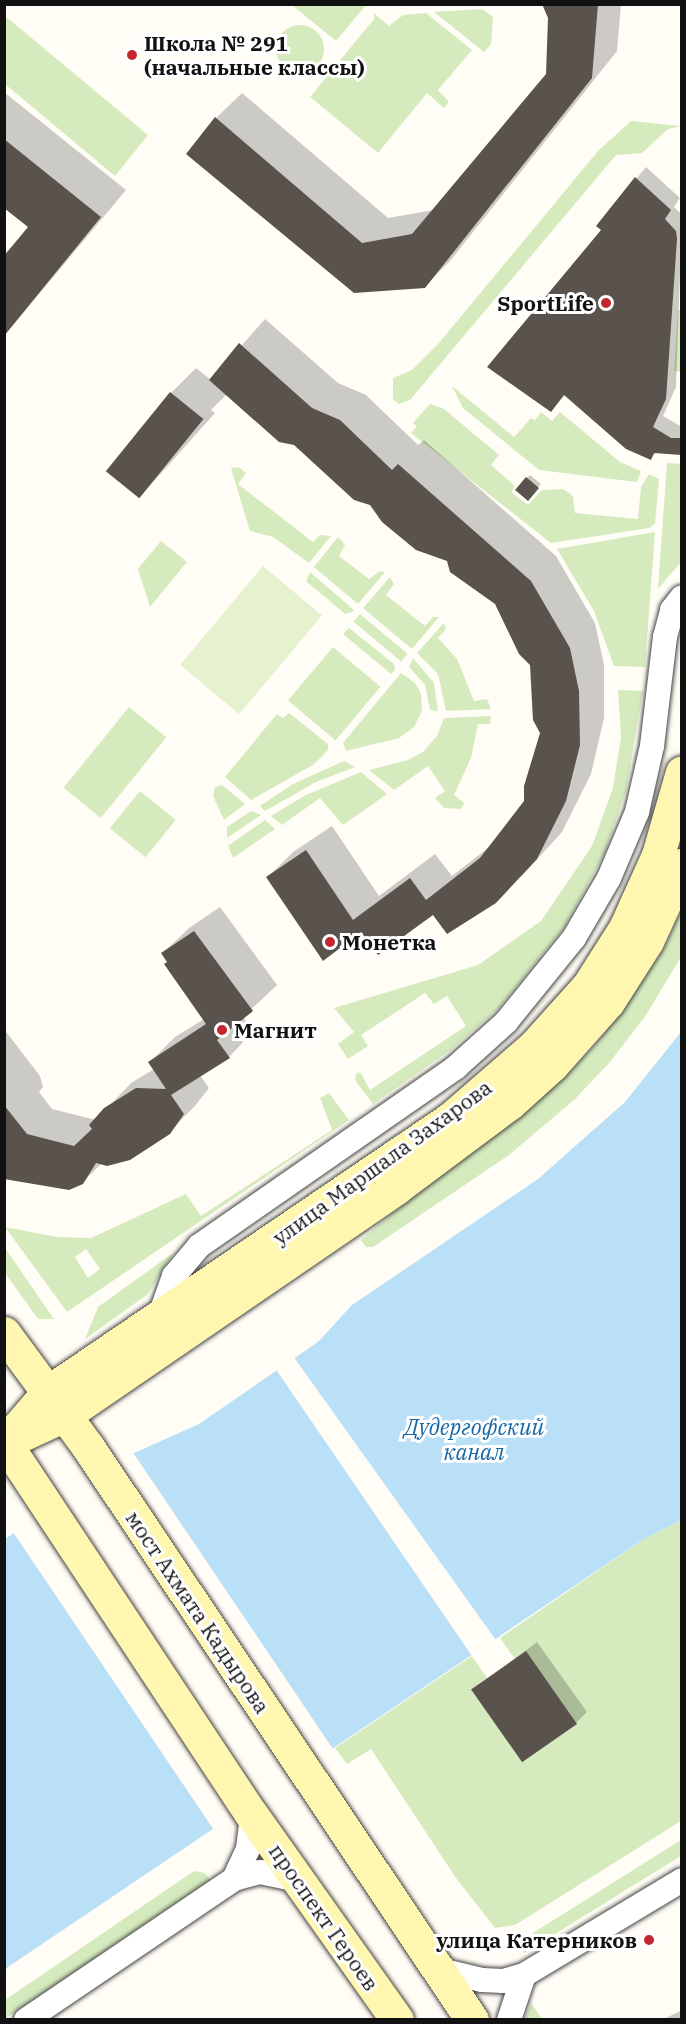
<!DOCTYPE html>
<html>
<head>
<meta charset="utf-8">
<style>
	body { margin:0 }
	#map { position:relative; width:686px; height:2024px; overflow:hidden; background:#fffdf5; font-family:"IBM Plex Serif",serif }
	div>[style] { position:absolute }
	.green>* { inset:0; background:#d5ebbd; transform-origin:0 0 }
	.round { border-radius:50% }
	.pitch>* { inset:0; background:#e6f2cf; transform-origin:0 0 }
	.water>* { inset:0; background:#b9e0f7 }
	.pier>* { inset:0; background:#fffdf5; transform-origin:0 0 }
	.shadow>* { inset:0; background:#0003 }
	.building>* { inset:0; background:#5a524d; transform-origin:0 0 }
	.roads { filter:drop-shadow(0 0 2px #444) drop-shadow(0 0 2px #444) }
	.street>* { height:24px; margin:-12px; padding:0 12px; transform-origin:12px; border-radius:12px; background:#fff }
	.secondary>* { height:33px; margin:-16.5px; padding:0 16.5px; transform-origin:16.5px; border-radius:16.5px; background:#fff6b0 }
	.dots>* { width:16px; height:16px; translate:-50% -50%; box-sizing:border-box; border:3px solid #fff; border-radius:50% }
	span { translate:-50% -50%; white-space:nowrap; text-align:center; line-height:1.15; -webkit-text-stroke:6px #fff; paint-order:stroke }
	.poi-label { font-size:21px; color:#111; font-weight:700 }
	.left { translate:0 -50%; text-align:left }
	.right { translate:-100% -50%; text-align:right }
	.street-label { font-size:21px; color:#111 }
	.water-label { font-size:22px; color:#1768a6; font-style:italic }
	.frame { position:absolute; inset:0; border:6px solid #111; pointer-events:none }
</style>
</head>
<body>
<div id="map">
	<div class="green">
		<i style="clip-path:polygon(292px 5px,366px 5px,336px 41px)"></i>
		<i style="clip-path:polygon(482px 9px,493px 17px,491px 44px,484px 52px,434px 12px)"></i>
		<i style="clip-path:polygon(374px 13px,389px 26px,403px 15px,426px 13px,472px 50px,438px 90px,449px 102px,444px 108px,427px 93px,378px 153px,310px 97px,374px 19px)"></i>
		<i style="clip-path:polygon(5px 16px,148px 135px,115px 176px,5px 84px)"></i>
		<i class="round" style="left:276px;top:25px;width:48px;height:48px"></i>
		<i style="clip-path:polygon(631px 121px,681px 126px,668px 129px,642px 153px,616px 155px,410px 400px,399px 404px,393px 399px,393px 378px,412px 370px,439px 343px,598px 151px)"></i>
		<i style="clip-path:polygon(678px 310px,681px 310px,681px 372px,674px 371px)"></i>
		<i style="clip-path:polygon(452px 386px,514px 437px,531px 418px,535px 420px,541px 412px,552px 421px,560px 412px,620px 462px,641px 471px,637px 482px,539px 470px,463px 408px)"></i>
		<i style="clip-path:polygon(430px 404px,444px 409px,499px 455px,491px 465px,515px 486px,511px 492px,528px 505px,542px 490px,563px 489px,573px 496px,575px 513px,638px 519px,641px 487px,649px 474px,659px 479px,655px 524px,649px 528px,551px 543px,411px 433px,417px 426px,413px 423px)"></i>
		<i style="clip-path:polygon(667px 463px,681px 464px,681px 562px,658px 589px)"></i>
		<i style="clip-path:polygon(239px 467px,246px 473px,238px 484px,313px 542px,320px 535px,331px 536px,309px 563px,273px 537px,250px 531px,231px 468px)"></i>
		<i style="clip-path:polygon(655px 532px,645px 667px,614px 666px,594px 611px,557px 549px)"></i>
		<i style="clip-path:polygon(338px 537px,345px 545px,339px 556px,369px 579px,380px 571px,385px 572px,358px 604px,314px 567px)"></i>
		<i style="clip-path:polygon(161px 541px,187px 562px,150px 607px,138px 569px)"></i>
		<i style="clip-path:polygon(310px 572px,354px 610px,352px 612px,345px 614px,306px 581px)"></i>
		<i style="clip-path:polygon(390px 577px,394px 584px,386px 595px,425px 626px,433px 617px,439px 617px,412px 649px,363px 608px)"></i>
		<i style="left:360px;top:614px;width:62px;height:10px;rotate:40deg"></i>
		<i style="clip-path:polygon(444px 623px,446px 629px,438px 638px,457px 659px,474px 701px,487px 699px,491px 709px,446px 711px,438px 674px,417px 653px)"></i>
		<i style="clip-path:polygon(349px 628px,394px 664px,395px 670px,391px 674px,343px 634px)"></i>
		<i style="left:333px;top:647px;width:62px;height:70px;rotate:40deg"></i>
		<i style="clip-path:polygon(413px 658px,434px 683px,438px 711px,430px 710px,425px 685px,409px 667px)"></i>
		<i style="clip-path:polygon(401px 673px,415px 683px,421px 694px,422px 711px,414px 727px,399px 738px,346px 751px,343px 743px)"></i>
		<i style="clip-path:polygon(618px 690px,643px 691px,626px 791px,605px 852px,565px 926px,499px 1008px,448px 1052px,373px 1104px,355px 1080px,356px 1074px,360px 1072px,370px 1090px,466px 1026px,447px 996px,434px 1004px,425px 993px,361px 1035px,368px 1046px,348px 1059px,338px 1044px,354px 1032px,334px 1008px,478px 965px,541px 921px,592px 846px,613px 788px,621px 737px)"></i>
		<i style="left:129px;top:707px;width:48px;height:104px;rotate:39deg"></i>
		<i style="clip-path:polygon(289px 713px,328px 744px,328px 750px,313px 765px,251px 800px,225px 777px,277px 714px,283px 718px)"></i>
		<i style="clip-path:polygon(491px 716px,490px 724px,478px 724px,471px 758px,454px 795px,464px 803px,461px 809px,444px 808px,435px 798px,445px 791px,428px 766px,394px 790px,369px 770px,408px 760px,423px 752px,437px 736px,444px 718px)"></i>
		<i style="clip-path:polygon(344px 761px,355px 767px,316px 782px,265px 811px,260px 806px,293px 784px)"></i>
		<i style="clip-path:polygon(361px 772px,387px 794px,343px 825px,320px 798px,282px 825px,271px 816px,306px 795px)"></i>
		<i style="clip-path:polygon(222px 785px,245px 804px,224px 820px,213px 796px,215px 787px)"></i>
		<i style="left:140px;top:791px;width:46px;height:48px;rotate:39deg"></i>
		<i style="clip-path:polygon(251px 811px,261px 815px,227px 838px,227px 827px)"></i>
		<i style="clip-path:polygon(265px 820px,275px 829px,233px 858px,228px 846px)"></i>
		<i style="clip-path:polygon(681px 912px,681px 957px,646px 1015px,610px 1062px,574px 1100px,509px 1155px,373px 1247px,366px 1247px,361px 1240px,434px 1178px,558px 1084px,591px 1050px,627px 1005px,665px 946px)"></i>
		<i style="clip-path:polygon(evenodd,329px 1093px,349px 1120px,67px 1312px,5px 1227px,57px 1237px,91px 1238px,186px 1194px,201px 1216px,332px 1130px,320px 1098px,329px 1093px,86px 1249px,100px 1269px,88px 1278px,75px 1257px,86px 1249px)"></i>
		<i style="clip-path:polygon(5px 1248px,54px 1319px,38px 1319px,5px 1273px)"></i>
		<i style="clip-path:polygon(173px 1253px,148px 1294px,85px 1339px,98px 1307px)"></i>
		<i style="clip-path:polygon(681px 1520px,681px 1821px,515px 1925px,495px 1928px,456px 1878px,371px 1749px,347px 1764px,335px 1748px,472px 1656px,487px 1678px,472px 1690px,523px 1762px,577px 1724px,526px 1652px,515px 1659px,500px 1638px,641px 1541px)"></i>
		<i style="clip-path:polygon(681px 1840px,681px 1856px,524px 1953px,517px 1943px)"></i>
		<i style="clip-path:polygon(194px 1871px,205px 1873px,210px 1880px,5px 2019px,5px 2000px)"></i>
		<i style="clip-path:polygon(531px 2003px,542px 2019px,525px 2019px)"></i>
	</div>
	<div class="pitch">
		<i style="left:263px;top:566px;width:77px;height:129px;rotate:40deg"></i>
	</div>
	<div class="water">
		<i style="clip-path:polygon(681px 1032px,681px 1520px,641px 1541px,5px 1969px,5px 1539px,132px 1454px,199px 1424px,318px 1342px,352px 1305px,538px 1179px,625px 1102px)"></i>
	</div>
	<div class="pier">
		<i style="clip-path:polygon(293px 1356px,498px 1643px,474px 1659px,275px 1368px)"></i>
		<i style="left:132px;top:1451px;width:363px;height:144px;rotate:56deg"></i>
	</div>
	<div class="shadow">
		<i style="clip-path:polygon(543px 4px,621px 4px,617px 51px,450px 261px,424px 287px,355px 292px,216px 118px,242px 93px,388px 218px,434px 210px,547px 75px,549px 18px)"></i>
		<i style="clip-path:polygon(4px 92px,126px 190px,4px 336px,4px 255px,30px 226px,4px 206px)"></i>
		<i style="clip-path:polygon(646px 167px,680px 198px,674px 207px,682px 215px,676px 387px,663px 416px,682px 427px,682px 454px,657px 452px,651px 458px,565px 395px,551px 410px,603px 229px,598px 225px)"></i>
		<i style="clip-path:polygon(265px 319px,338px 383px,366px 395px,418px 445px,424px 440px,556px 556px,595px 623px,604px 665px,604px 718px,591px 774px,562px 832px,522px 876px,433px 913px,361px 930px,268px 877px,293px 852px,332px 826px,379px 896px,435px 854px,452px 876px,493px 844px,526px 801px,541px 733px,532px 664px,496px 603px,449px 560px,227px 394px,211px 410px,215px 413px,140px 497px,171px 393px,196px 368px,211px 380px)"></i>
		<i style="clip-path:polygon(530px 475px,541px 484px,531px 496px,527px 478px)"></i>
		<i style="clip-path:polygon(220px 907px,277px 985px,243px 1017px,254px 1031px,229px 1057px,200px 1075px,209px 1088px,195px 1106px,169px 1132px,102px 1163px,82px 1183px,4px 1170px,4px 1029px,40px 1076px,43px 1087px,39px 1092px,52px 1109px,96px 1120px,131px 1083px,154px 1069px,150px 1062px,175px 1037px,204px 1019px,163px 953px,189px 928px)"></i>
		<i style="clip-path:polygon(537px 1642px,587px 1712px,576px 1723px,473px 1690px)"></i>
		<i style="clip-path:polygon(682px 2010px,682px 2020px,662px 2020px)"></i>
	</div>
	<div class="building">
		<i style="clip-path:polygon(542px 4px,598px 4px,592px 78px,425px 288px,354px 293px,186px 154px,215px 117px,362px 243px,412px 234px,546px 74px,548px 18px)"></i>
		<i style="clip-path:polygon(4px 139px,101px 217px,4px 336px,4px 256px,28px 227px,4px 208px)"></i>
		<i style="clip-path:polygon(635px 177px,671px 210px,665px 219px,676px 231px,677px 239px,666px 399px,653px 427px,671px 438px,681px 438px,681px 455px,654px 453px,651px 460px,626px 449px,564px 395px,551px 412px,487px 367px,601px 230px,596px 226px)"></i>
		<i style="clip-path:polygon(239px 343px,312px 408px,340px 420px,392px 470px,398px 464px,531px 581px,570px 648px,579px 691px,580px 745px,566px 801px,537px 859px,496px 903px,447px 934px,433px 915px,378px 955px,361px 932px,323px 961px,266px 877px,306px 850px,353px 920px,410px 878px,426px 900px,480px 858px,524px 801px,524px 786px,540px 733px,533px 720px,530px 665px,519px 654px,495px 604px,450px 572px,447px 561px,416px 550px,382px 522px,370px 505px,354px 500px,294px 445px,279px 442px,209px 380px)"></i>
		<i style="left:170px;top:392px;width:43px;height:102px;rotate:39deg"></i>
		<i style="left:526px;top:477px;width:17px;height:17px;rotate:40deg"></i>
		<i style="clip-path:polygon(194px 931px,253px 1011px,217px 1040px,230px 1058px,171px 1095px,184px 1114px,170px 1134px,130px 1160px,107px 1166px,96px 1163px,83px 1184px,69px 1190px,4px 1179px,4px 1105px,27px 1134px,74px 1146px,92px 1129px,89px 1125px,104px 1108px,136px 1088px,166px 1089px,148px 1062px,206px 1024px,164px 964px,167px 962px,161px 953px)"></i>
		<i style="left:526px;top:1651px;width:89px;height:67px;rotate:55deg"></i>
	</div>
	<div class="roads">
		<div class="street">
			<i style="left:159px;top:1318px;width:45px;rotate:-70.3deg"></i>
			<i style="left:174px;top:1276px;width:39px;rotate:-50deg"></i>
			<i style="left:199px;top:1246px;width:312px;rotate:-34.8deg"></i>
			<i style="left:455px;top:1068px;width:69px;rotate:-42deg"></i>
			<i style="left:506px;top:1022px;width:108px;rotate:-51deg"></i>
			<i style="left:574px;top:938px;width:69px;rotate:-59.7deg"></i>
			<i style="left:609px;top:878px;width:72px;rotate:-67deg"></i>
			<i style="left:637px;top:812px;width:68px;rotate:-77.2deg"></i>
			<i style="left:652px;top:746px;width:110px;rotate:-83.2deg"></i>
			<i style="left:665px;top:637px;width:28px;rotate:-75deg"></i>
			<i style="left:672px;top:610px;width:16px;rotate:-52deg"></i>
			<i style="left:234px;top:1879px;width:33px;rotate:-65deg"></i>
			<i style="left:248px;top:1849px;width:34px;rotate:-83deg"></i>
			<i style="left:440px;top:1970px;width:43px;rotate:13.4deg"></i>
			<i style="left:482px;top:1980px;width:21px;rotate:3deg"></i>
			<i style="left:503px;top:1981px;width:22px;rotate:-16deg"></i>
			<i style="left:524px;top:1975px;width:184px;rotate:-31deg"></i>
			<i style="left:26px;top:2020px;width:251px;rotate:-34.1deg"></i>
			<i style="left:234px;top:1879px;width:27px;rotate:-15deg"></i>
			<i style="left:260px;top:1872px;width:39px;rotate:12deg"></i>
			<i style="left:509px;top:2020px;width:47px;rotate:-71.6deg"></i>
		</div>
		<div class="secondary">
			<i style="left:4px;top:1333px;width:142px;rotate:53.6deg"></i>
			<i style="left:88px;top:1447px;width:690px;rotate:56.17deg"></i>
			<i style="left:15px;top:1438px;width:55px;rotate:-24.7deg"></i>
			<i style="left:65px;top:1415px;width:401px;rotate:-34.4deg"></i>
			<i style="left:396px;top:1188px;width:142px;rotate:-36.7deg"></i>
			<i style="left:510px;top:1103px;width:57px;rotate:-42.1deg"></i>
			<i style="left:552px;top:1065px;width:84px;rotate:-48.4deg"></i>
			<i style="left:608px;top:1002px;width:72px;rotate:-57.4deg"></i>
			<i style="left:647px;top:941px;width:84px;rotate:-65.3deg"></i>
			<i style="left:4px;top:1441px;width:449px;rotate:56.5deg"></i>
			<i style="left:252px;top:1815px;width:251px;rotate:54.7deg"></i>
			<i style="left:5px;top:1442px;width:66px;rotate:-49.3deg"></i>
			<i style="left:48px;top:1392px;width:486px;rotate:-34.2deg"></i>
			<i style="left:450px;top:1119px;width:113px;rotate:-41deg"></i>
			<i style="left:535px;top:1045px;width:79px;rotate:-48.1deg"></i>
			<i style="left:588px;top:986px;width:69px;rotate:-57.5deg"></i>
			<i style="left:625px;top:928px;width:80px;rotate:-65.7deg"></i>
			<i style="left:658px;top:855px;width:86px;rotate:-73.9deg"></i>
		</div>
	</div>
	<div class="dots">
		<i style="left:132px;top:55px;background:#c4262e"></i>
		<i style="left:606px;top:303px;background:#c4262e"></i>
		<i style="left:330px;top:942px;background:#c4262e"></i>
		<i style="left:222px;top:1030px;background:#c4262e"></i>
		<i style="left:649px;top:1940px;background:#c4262e"></i>
	</div>
	<div class="poi-label">
		<span class="left" style="left:144px;top:55px">Школа № 291<br>(начальные классы)</span>
		<span class="right" style="left:594px;top:303px">SportLife</span>
		<span class="left" style="left:342px;top:942px">Монетка</span>
		<span class="left" style="left:234px;top:1030px">Магнит</span>
		<span class="right" style="left:637px;top:1940px">улица Катерников</span>
	</div>
	<div class="street-label">
		<span style="left:382px;top:1162px;rotate:-36deg">улица Маршала Захарова</span>
		<span style="left:198px;top:1612px;rotate:56deg">мост Ахмата Кадырова</span>
		<span style="left:324px;top:1917px;rotate:55deg">проспект Героев</span>
	</div>
	<div class="water-label">
		<span style="left:474px;top:1439px">Дудергофский<br>канал</span>
	</div>
	<div class="frame"></div>
</div>
</body>
</html>
